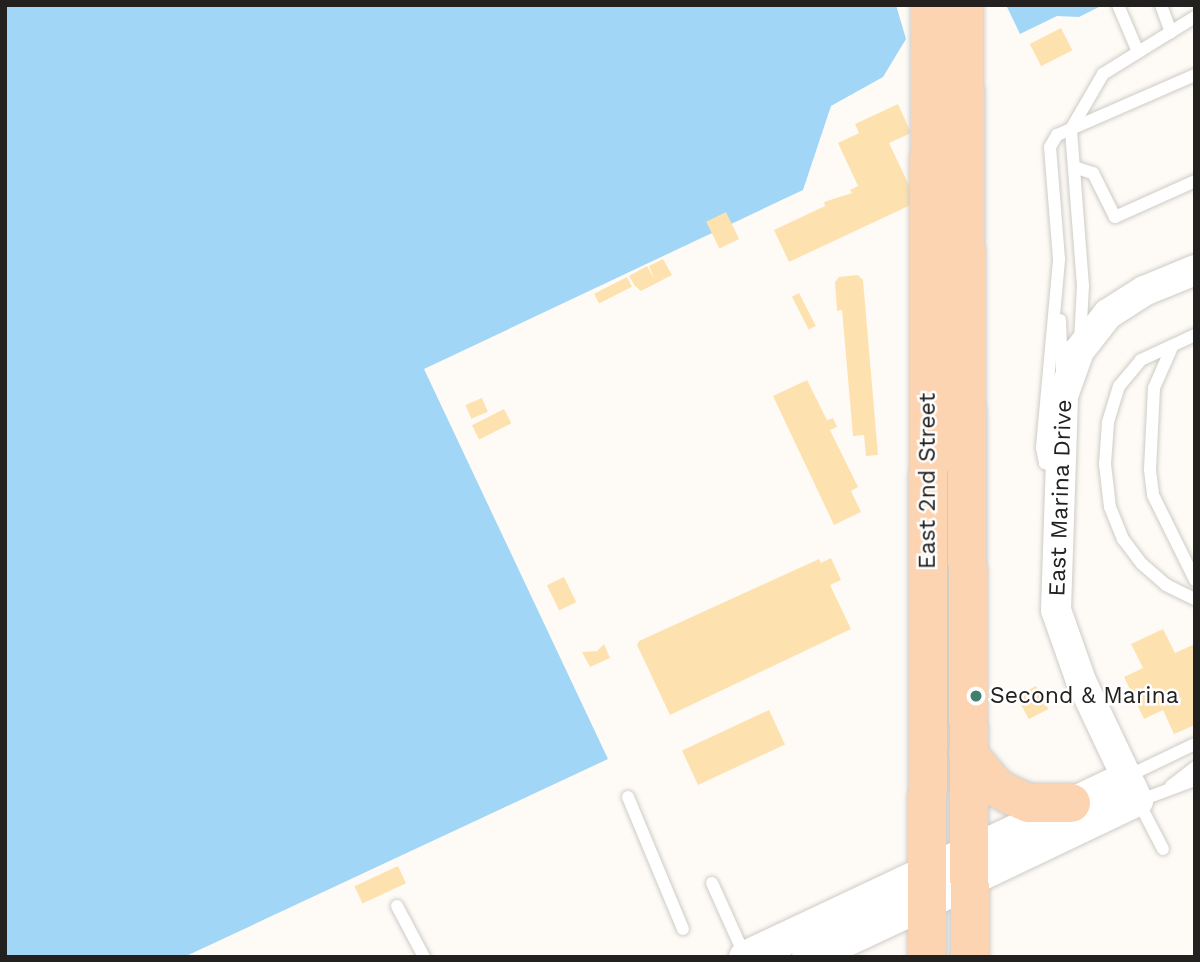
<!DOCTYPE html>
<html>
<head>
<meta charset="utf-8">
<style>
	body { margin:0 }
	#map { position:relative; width:1200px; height:962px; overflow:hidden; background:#fefbf6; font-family:"Work Sans",sans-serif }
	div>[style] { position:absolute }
	.water>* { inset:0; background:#a1d6f6 }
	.building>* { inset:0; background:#fde2b0; transform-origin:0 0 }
	.roads { filter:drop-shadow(0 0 2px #cecbc6) drop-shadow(0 0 2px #cecbc6) }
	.service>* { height:12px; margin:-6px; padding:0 6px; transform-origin:6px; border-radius:6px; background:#fff }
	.tertiary>* { height:30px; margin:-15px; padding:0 15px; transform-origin:15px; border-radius:15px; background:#fff }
	.secondary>* { height:33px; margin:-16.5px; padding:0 16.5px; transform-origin:16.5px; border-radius:16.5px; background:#fff }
	.primary>* { height:38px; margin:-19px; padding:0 19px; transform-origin:19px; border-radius:19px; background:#fcd4b2 }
	.dots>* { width:19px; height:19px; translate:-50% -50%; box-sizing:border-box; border:4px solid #fff; border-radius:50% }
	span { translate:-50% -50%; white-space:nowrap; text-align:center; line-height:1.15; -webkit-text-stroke:5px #fff; paint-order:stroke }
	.street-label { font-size:23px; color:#222120 }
	.poi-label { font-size:23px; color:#222120 }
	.left { translate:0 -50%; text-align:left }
	.frame { position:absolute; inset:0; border:7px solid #222120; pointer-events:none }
</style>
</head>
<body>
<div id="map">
	<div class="water">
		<i style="clip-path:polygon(5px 5px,896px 5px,906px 39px,883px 77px,831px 106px,803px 190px,424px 369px,608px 759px,184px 957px,5px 957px)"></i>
		<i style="clip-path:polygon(1006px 5px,1103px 5px,1079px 17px,1057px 16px,1020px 34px)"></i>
	</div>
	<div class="building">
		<i style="left:1061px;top:28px;width:25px;height:35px;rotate:63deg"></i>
		<i style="clip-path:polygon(898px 104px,911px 133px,889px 143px,917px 202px,789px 262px,774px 230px,825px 206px,824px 202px,852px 193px,850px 190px,858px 186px,838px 143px,859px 133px,855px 124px)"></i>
		<i style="left:726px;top:212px;width:30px;height:22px;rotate:64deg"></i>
		<i style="clip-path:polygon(663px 259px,672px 275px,641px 291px,635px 286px,629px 276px,647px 266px,654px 279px,649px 266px)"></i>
		<i style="clip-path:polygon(858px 275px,863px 280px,878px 455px,866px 456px,864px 435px,853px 436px,842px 310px,837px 311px,835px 282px,839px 277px)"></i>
		<i style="left:627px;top:277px;width:11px;height:37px;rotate:63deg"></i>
		<i style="left:799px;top:293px;width:37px;height:8px;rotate:63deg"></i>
		<i style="clip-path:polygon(807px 380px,827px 420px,833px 418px,837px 427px,830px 430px,858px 487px,851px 491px,861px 512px,834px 525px,773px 396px)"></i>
		<i style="left:482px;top:398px;width:15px;height:18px;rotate:67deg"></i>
		<i style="left:504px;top:409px;width:16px;height:36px;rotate:63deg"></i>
		<i style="clip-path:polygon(831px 558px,841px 580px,830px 585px,851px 629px,670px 715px,637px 645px,639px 641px,819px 559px,821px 563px)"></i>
		<i style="left:564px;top:577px;width:28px;height:19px;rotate:64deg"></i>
		<i style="clip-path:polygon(1163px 629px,1175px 653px,1195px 644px,1195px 725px,1174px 734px,1163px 710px,1144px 719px,1124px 677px,1143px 668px,1131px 644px)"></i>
		<i style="clip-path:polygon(604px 644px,610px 658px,590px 667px,582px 652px,597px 651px)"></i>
		<i style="left:1036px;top:686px;width:26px;height:22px;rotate:62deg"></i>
		<i style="left:769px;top:710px;width:38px;height:96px;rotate:65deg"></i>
		<i style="left:398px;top:866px;width:19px;height:48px;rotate:65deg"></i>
	</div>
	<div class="roads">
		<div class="service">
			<i style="left:1118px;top:5px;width:51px;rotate:66.9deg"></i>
			<i style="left:1161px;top:5px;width:29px;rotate:70deg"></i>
			<i style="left:1074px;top:167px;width:20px;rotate:18deg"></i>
			<i style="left:1093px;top:173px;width:49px;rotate:63.4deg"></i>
			<i style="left:1115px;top:217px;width:88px;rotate:-24.2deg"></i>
			<i style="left:1060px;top:320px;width:52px;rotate:87.8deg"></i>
			<i style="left:1195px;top:335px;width:60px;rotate:155.2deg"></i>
			<i style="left:1141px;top:360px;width:34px;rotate:130deg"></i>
			<i style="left:1119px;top:386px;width:39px;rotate:107deg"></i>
			<i style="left:1108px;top:423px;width:41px;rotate:94.2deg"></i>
			<i style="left:1105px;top:464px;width:43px;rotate:83.4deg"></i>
			<i style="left:1110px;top:507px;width:35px;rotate:68deg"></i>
			<i style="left:1123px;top:539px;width:31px;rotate:53deg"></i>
			<i style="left:1142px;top:564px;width:32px;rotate:41deg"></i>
			<i style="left:1166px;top:585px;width:32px;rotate:26deg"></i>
			<i style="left:1080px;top:341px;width:55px;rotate:-86.9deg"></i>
			<i style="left:1083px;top:286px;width:157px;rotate:-94.4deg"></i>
			<i style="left:1071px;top:129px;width:64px;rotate:-59.8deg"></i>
			<i style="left:1103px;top:74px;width:108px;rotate:-31.8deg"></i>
			<i style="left:1172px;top:347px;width:45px;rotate:113.7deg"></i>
			<i style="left:1154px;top:388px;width:82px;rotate:92.8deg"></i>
			<i style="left:1150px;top:470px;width:25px;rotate:83deg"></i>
			<i style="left:1153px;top:495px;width:95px;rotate:63.7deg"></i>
			<i style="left:1058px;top:468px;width:14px;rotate:-159deg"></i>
			<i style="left:1045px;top:463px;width:16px;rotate:-101deg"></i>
			<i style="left:1042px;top:447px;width:189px;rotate:-84.8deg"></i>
			<i style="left:1059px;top:259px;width:112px;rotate:-94.6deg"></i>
			<i style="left:1050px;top:147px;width:14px;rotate:-60deg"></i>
			<i style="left:1057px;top:135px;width:150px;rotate:-23.5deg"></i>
			<i style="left:1126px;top:777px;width:76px;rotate:-25.6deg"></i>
			<i style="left:1171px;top:786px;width:31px;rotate:-38deg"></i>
			<i style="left:628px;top:797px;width:143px;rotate:67.4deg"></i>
			<i style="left:1163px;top:849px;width:54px;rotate:-117.5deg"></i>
			<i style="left:1138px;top:801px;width:61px;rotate:-20.2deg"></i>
			<i style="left:712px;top:883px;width:80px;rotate:65.7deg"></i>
			<i style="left:397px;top:906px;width:58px;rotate:62.1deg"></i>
		</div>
		<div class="tertiary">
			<i style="left:970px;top:851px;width:173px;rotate:-25.4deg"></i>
			<i style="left:970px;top:881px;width:186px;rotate:-25.5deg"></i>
			<i style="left:1138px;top:801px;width:133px;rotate:-115.4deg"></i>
			<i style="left:1081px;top:681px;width:75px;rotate:-109.4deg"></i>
			<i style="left:1056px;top:610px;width:214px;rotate:-88.1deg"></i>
			<i style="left:1063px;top:396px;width:48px;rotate:-70.4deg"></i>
			<i style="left:1079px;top:351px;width:47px;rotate:-51.9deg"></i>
			<i style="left:1108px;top:314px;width:43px;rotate:-32.6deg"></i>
			<i style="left:1144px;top:291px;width:55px;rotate:-22.4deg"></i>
		</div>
		<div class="secondary">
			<i style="left:745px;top:957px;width:249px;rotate:-25.2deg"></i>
			<i style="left:808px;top:957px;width:179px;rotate:-25.1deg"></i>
		</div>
		<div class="primary">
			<i style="left:964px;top:5px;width:952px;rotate:89.64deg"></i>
			<i style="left:968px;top:754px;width:45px;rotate:49.5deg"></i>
			<i style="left:997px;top:788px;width:15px;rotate:28deg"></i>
			<i style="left:1010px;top:795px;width:21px;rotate:23deg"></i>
			<i style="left:1029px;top:803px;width:42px"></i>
			<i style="left:927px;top:957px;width:952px;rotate:-89.82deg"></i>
		</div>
	</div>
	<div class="dots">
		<i style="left:976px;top:696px;background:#3f7f6d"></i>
	</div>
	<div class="street-label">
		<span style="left:928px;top:481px;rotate:-90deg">East 2nd Street</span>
		<span style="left:1061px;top:498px;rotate:-88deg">East Marina Drive</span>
	</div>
	<div class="poi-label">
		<span class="left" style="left:990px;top:696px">Second &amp; Marina</span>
	</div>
	<div class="frame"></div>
</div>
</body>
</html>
